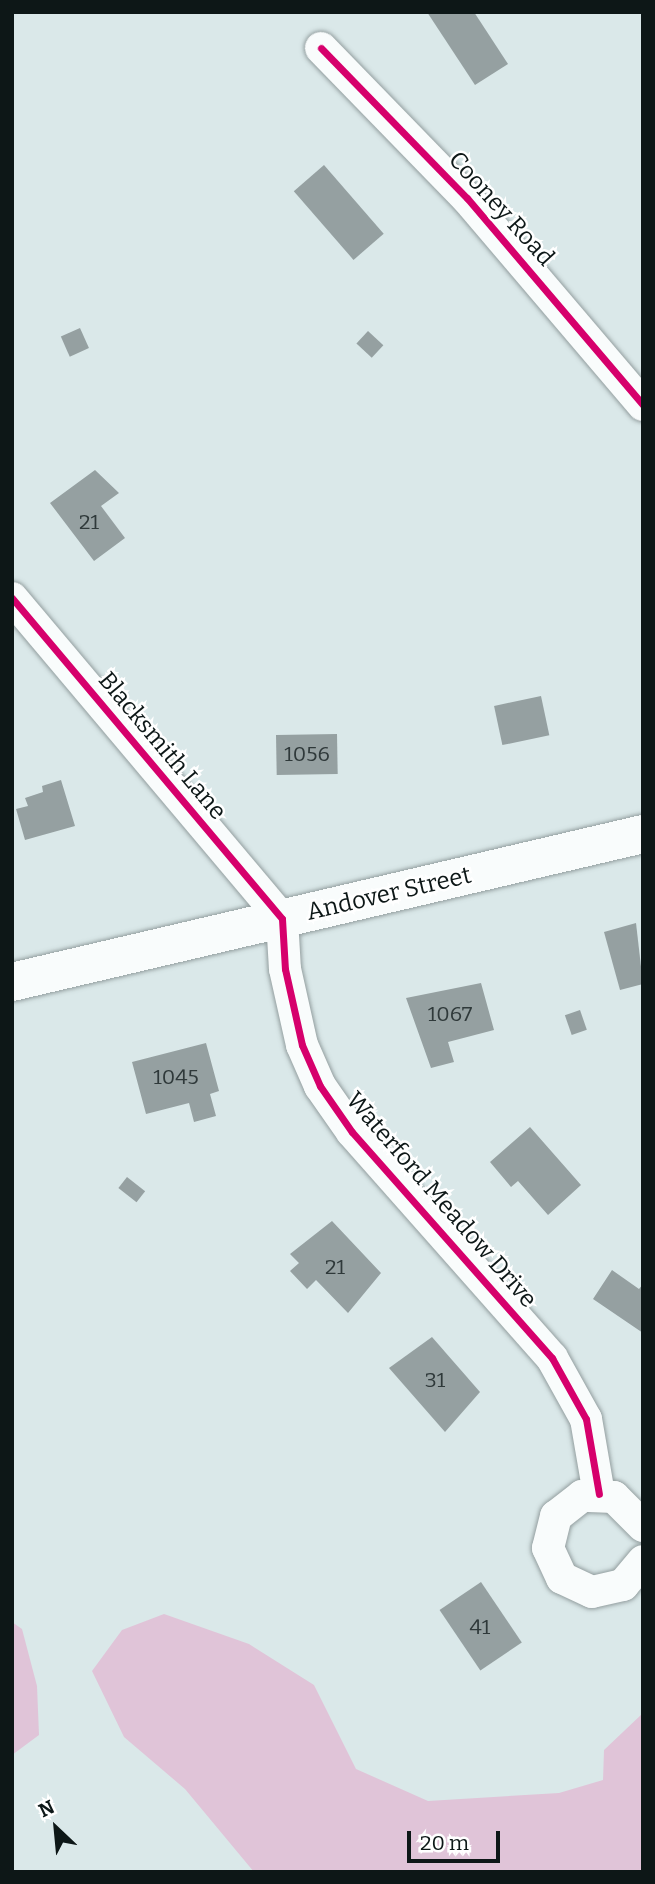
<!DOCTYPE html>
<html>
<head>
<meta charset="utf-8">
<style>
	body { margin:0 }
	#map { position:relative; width:655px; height:1884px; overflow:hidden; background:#dae8e9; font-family:Bitter,serif }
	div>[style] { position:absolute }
	.green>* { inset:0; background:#e0c4d8 }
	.building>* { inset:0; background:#95a0a1; transform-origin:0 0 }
	.roads { filter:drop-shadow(0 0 2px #939e9f) drop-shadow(0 0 2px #939e9f) }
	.minor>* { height:32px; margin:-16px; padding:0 16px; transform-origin:16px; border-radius:16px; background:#f9fcfc }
	.major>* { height:38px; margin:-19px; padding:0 19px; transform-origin:19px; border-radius:19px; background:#f9fcfc }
	.cycleway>* { height:7px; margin:-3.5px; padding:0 3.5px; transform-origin:3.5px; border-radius:3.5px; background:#d6006c }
	span { translate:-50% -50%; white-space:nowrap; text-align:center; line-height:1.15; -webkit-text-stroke:5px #fff; paint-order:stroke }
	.number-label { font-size:21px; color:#2f393a }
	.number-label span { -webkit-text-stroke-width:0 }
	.street-label { font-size:24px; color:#0d1717 }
	.frame { position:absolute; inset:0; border:14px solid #0d1717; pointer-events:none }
	.north { position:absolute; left:21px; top:1793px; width:70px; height:70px; -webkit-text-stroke:5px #fff; paint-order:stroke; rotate:334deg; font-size:19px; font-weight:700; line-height:28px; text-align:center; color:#0d1717 }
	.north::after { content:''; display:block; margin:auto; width:24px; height:32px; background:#0d1717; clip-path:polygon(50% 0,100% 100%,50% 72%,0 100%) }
	.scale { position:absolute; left:407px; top:1831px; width:93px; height:32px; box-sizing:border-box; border:4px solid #0d1717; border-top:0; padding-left:9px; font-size:21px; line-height:24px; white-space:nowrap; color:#0d1717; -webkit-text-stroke:5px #fff; paint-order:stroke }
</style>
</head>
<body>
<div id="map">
	<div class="green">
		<i style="clip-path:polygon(164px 1614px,249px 1644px,314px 1685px,356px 1769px,428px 1801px,559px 1793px,603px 1780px,604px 1750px,643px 1713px,643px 1872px,254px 1872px,185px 1789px,124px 1737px,92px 1671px,122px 1630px)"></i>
		<i style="clip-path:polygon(12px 1622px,22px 1629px,37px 1686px,39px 1735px,12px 1755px)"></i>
	</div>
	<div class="building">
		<i style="clip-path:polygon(427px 12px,474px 12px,508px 64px,475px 85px)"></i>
		<i style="left:324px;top:165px;width:91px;height:40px;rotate:49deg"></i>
		<i style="left:80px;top:328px;width:22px;height:21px;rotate:66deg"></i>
		<i style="left:368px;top:331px;width:21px;height:17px;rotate:43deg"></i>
		<i style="clip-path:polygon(95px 470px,119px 493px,101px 506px,125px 538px,94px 561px,50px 503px)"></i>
		<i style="left:541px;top:696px;width:40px;height:48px;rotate:78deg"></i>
		<i style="left:337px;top:734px;width:40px;height:61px;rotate:89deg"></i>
		<i style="clip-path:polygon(61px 780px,75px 826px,25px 840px,16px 809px,28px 806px,25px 798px,43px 792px,42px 786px)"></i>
		<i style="clip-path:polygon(636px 923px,643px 984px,620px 990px,604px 932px)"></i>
		<i style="clip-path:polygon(481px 983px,494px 1030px,448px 1042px,454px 1062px,431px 1068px,406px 998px)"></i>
		<i style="left:580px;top:1010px;width:21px;height:16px;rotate:71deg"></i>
		<i style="clip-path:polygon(206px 1043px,219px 1091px,210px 1094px,216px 1116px,194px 1122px,189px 1103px,146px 1114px,132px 1062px)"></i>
		<i style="clip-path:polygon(530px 1127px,581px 1185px,548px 1215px,518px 1181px,511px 1187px,490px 1162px)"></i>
		<i style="left:127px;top:1177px;width:23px;height:14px;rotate:38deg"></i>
		<i style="clip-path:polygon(332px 1221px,381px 1273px,348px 1313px,316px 1280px,307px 1289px,290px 1271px,299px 1263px,290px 1254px)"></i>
		<i style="clip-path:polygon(612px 1270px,639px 1289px,643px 1284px,643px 1333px,593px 1299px)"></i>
		<i style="clip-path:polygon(432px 1337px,480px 1392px,445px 1432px,389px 1368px)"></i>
		<i style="left:481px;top:1582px;width:73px;height:50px;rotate:56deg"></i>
	</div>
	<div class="roads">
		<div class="minor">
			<i style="left:321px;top:48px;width:209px;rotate:45.8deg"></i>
			<i style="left:467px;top:198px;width:272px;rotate:49.6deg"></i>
			<i style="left:12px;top:598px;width:419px;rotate:49.9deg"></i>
			<i style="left:282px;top:919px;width:50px;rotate:86.6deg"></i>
			<i style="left:285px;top:969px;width:78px;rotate:77.4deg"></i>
			<i style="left:302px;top:1045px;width:45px;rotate:66.3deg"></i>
			<i style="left:320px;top:1086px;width:56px;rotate:55.2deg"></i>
			<i style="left:352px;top:1132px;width:302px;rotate:48.5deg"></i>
			<i style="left:552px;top:1358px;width:70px;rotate:60.9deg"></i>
			<i style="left:586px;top:1419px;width:76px;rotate:80.2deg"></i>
			<i style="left:643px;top:1526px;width:41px;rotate:-135deg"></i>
			<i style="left:614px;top:1497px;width:32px;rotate:-178deg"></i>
			<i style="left:582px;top:1496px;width:33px;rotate:142deg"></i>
			<i style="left:556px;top:1516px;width:33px;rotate:104deg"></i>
			<i style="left:548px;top:1548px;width:33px;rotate:65deg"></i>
			<i style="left:562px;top:1578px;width:33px;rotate:25deg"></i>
			<i style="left:592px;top:1592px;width:32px;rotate:-13deg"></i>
			<i style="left:623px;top:1585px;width:31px;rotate:-50deg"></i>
		</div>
		<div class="major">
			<i style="left:12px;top:982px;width:648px;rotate:-13.2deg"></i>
		</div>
	</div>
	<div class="cycleway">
		<i style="left:321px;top:48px;width:209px;rotate:45.8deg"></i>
		<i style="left:467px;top:198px;width:272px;rotate:49.6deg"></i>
		<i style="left:12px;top:598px;width:419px;rotate:49.9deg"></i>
		<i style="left:282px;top:919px;width:50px;rotate:86.6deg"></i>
		<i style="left:285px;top:969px;width:78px;rotate:77.4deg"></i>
		<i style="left:302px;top:1045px;width:45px;rotate:66.3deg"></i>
		<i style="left:320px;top:1086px;width:56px;rotate:55.2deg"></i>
		<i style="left:352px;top:1132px;width:302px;rotate:48.5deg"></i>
		<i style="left:552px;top:1358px;width:70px;rotate:60.9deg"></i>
		<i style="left:586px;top:1419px;width:76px;rotate:80.2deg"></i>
	</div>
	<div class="number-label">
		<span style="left:89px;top:522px">21</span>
		<span style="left:307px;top:754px">1056</span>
		<span style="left:450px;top:1014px">1067</span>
		<span style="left:176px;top:1077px">1045</span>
		<span style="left:335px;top:1267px">21</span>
		<span style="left:435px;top:1380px">31</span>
		<span style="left:480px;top:1627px">41</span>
	</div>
	<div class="street-label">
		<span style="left:501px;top:209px;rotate:48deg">Cooney Road</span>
		<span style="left:162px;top:746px;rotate:50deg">Blacksmith Lane</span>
		<span style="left:389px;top:894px;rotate:-13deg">Andover Street</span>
		<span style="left:441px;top:1200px;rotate:49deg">Waterford Meadow Drive</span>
	</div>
	<div class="frame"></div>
	<div class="north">N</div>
	<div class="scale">20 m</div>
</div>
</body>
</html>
